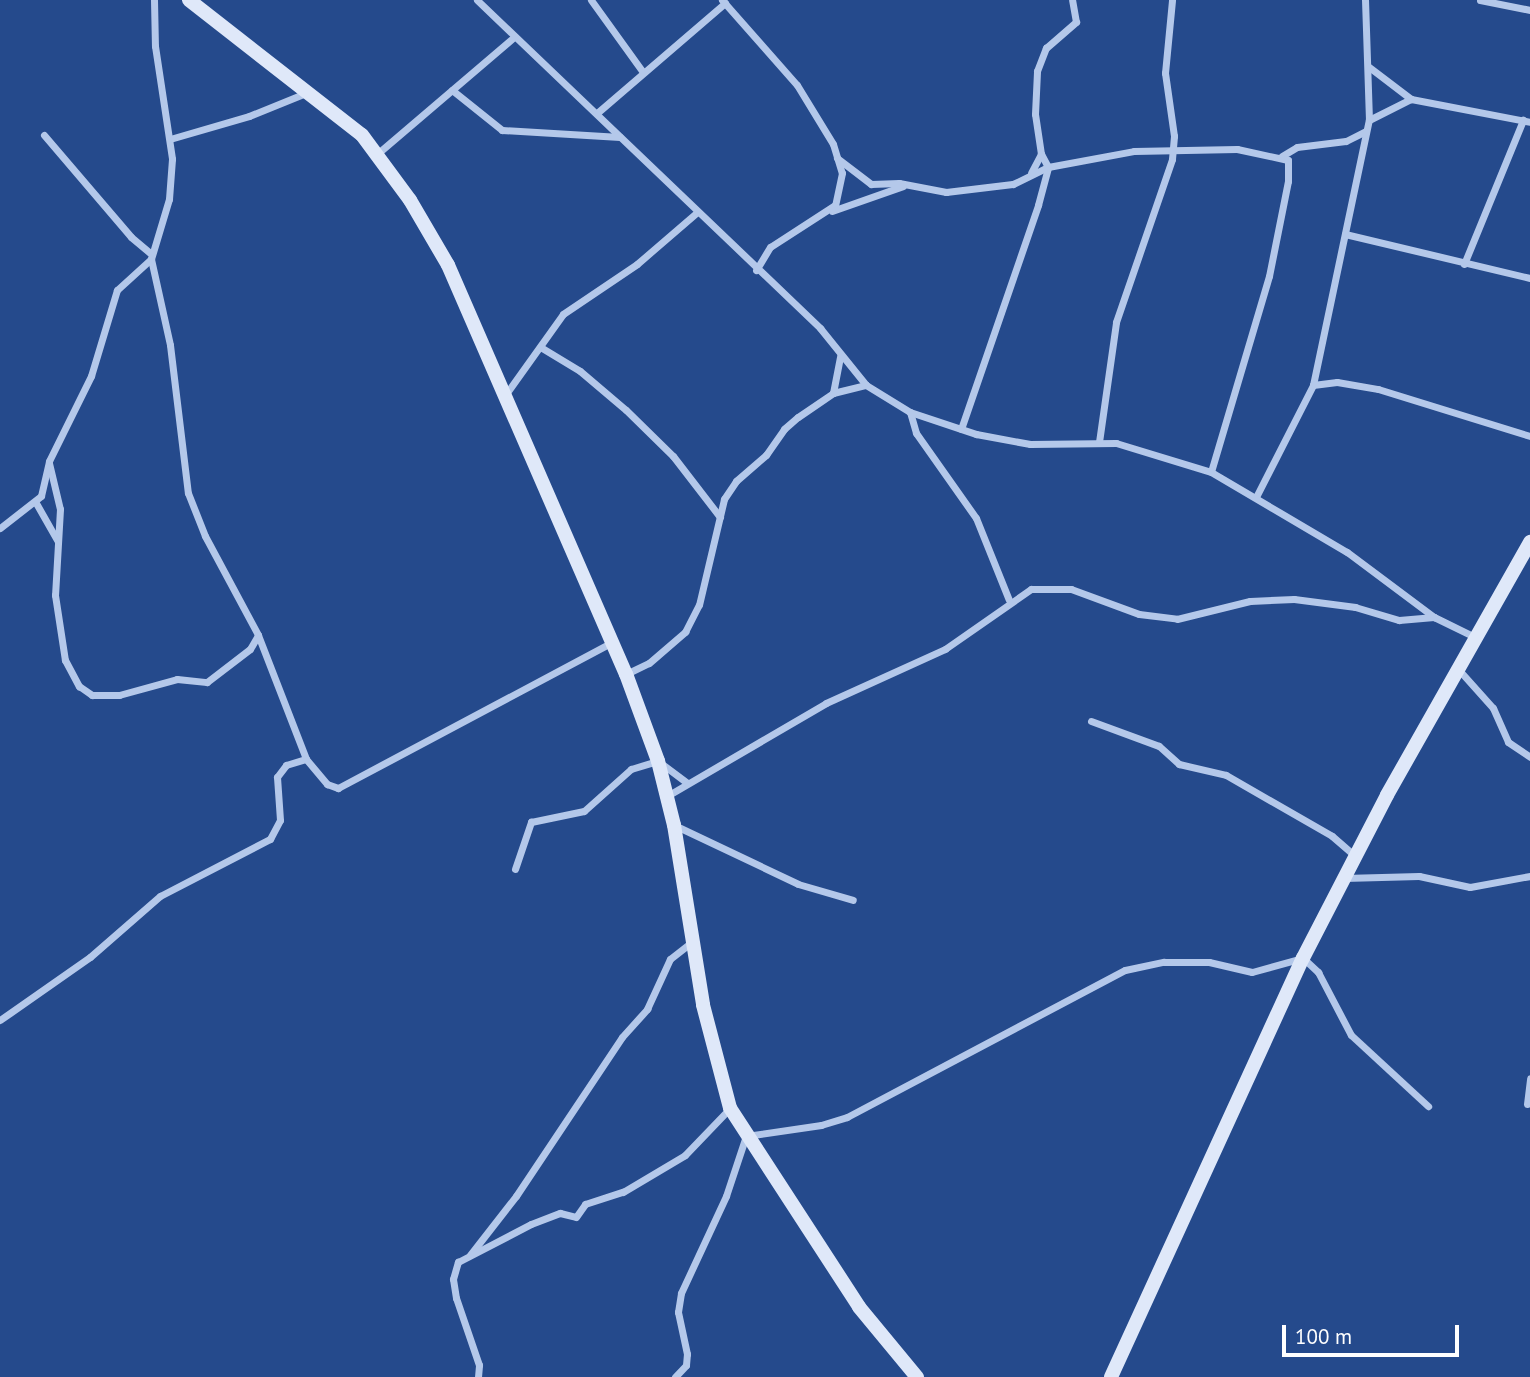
<!DOCTYPE html>
<html>
<head>
<meta charset="utf-8">
<style>
	body { margin:0 }
	#map { position:relative; width:1530px; height:1377px; overflow:hidden; background:#254a8c; font-family:"PT Sans",sans-serif }
	div>[style] { position:absolute }
	.street>* { height:7px; margin:-3.5px; padding:0 3.5px; transform-origin:3.5px; border-radius:3.5px; background:#b4c8ea }
	.secondary>* { height:14px; margin:-7px; padding:0 7px; transform-origin:7px; border-radius:7px; background:#dfe8f9 }
	span { translate:-50% -50%; white-space:nowrap; text-align:center; line-height:1.15; -webkit-text-stroke:6px #254a8c; paint-order:stroke }
	.scale { position:absolute; left:1282px; top:1325px; width:177px; height:32px; box-sizing:border-box; border:4px solid #fff; border-top:0; padding-left:9px; font-size:21px; line-height:24px; white-space:nowrap; color:#fff; -webkit-text-stroke:5px #254a8c; paint-order:stroke }
</style>
</head>
<body>
<div id="map">
	<div class="street">
		<i style="left:154px;top:0;width:46px;rotate:88.8deg"></i>
		<i style="left:155px;top:46px;width:114px;rotate:81.4deg"></i>
		<i style="left:172px;top:159px;width:40px;rotate:94.3deg"></i>
		<i style="left:169px;top:199px;width:63px;rotate:106.7deg"></i>
		<i style="left:151px;top:259px;width:88px;rotate:77.5deg"></i>
		<i style="left:170px;top:345px;width:149px;rotate:83.1deg"></i>
		<i style="left:188px;top:493px;width:46px;rotate:68.4deg"></i>
		<i style="left:205px;top:536px;width:112px;rotate:61.8deg"></i>
		<i style="left:258px;top:635px;width:133px;rotate:68.8deg"></i>
		<i style="left:306px;top:759px;width:33px;rotate:50deg"></i>
		<i style="left:327px;top:784px;width:12px;rotate:20deg"></i>
		<i style="left:338px;top:788px;width:309px;rotate:-28deg"></i>
		<i style="left:477px;top:0;width:475px;rotate:43.7deg"></i>
		<i style="left:820px;top:328px;width:73px;rotate:51.1deg"></i>
		<i style="left:866px;top:385px;width:52px;rotate:31.5deg"></i>
		<i style="left:910px;top:412px;width:70px;rotate:18.4deg"></i>
		<i style="left:976px;top:434px;width:55px;rotate:10.5deg"></i>
		<i style="left:1030px;top:444px;width:86px;rotate:-0.7deg"></i>
		<i style="left:1116px;top:443px;width:99px;rotate:17deg"></i>
		<i style="left:1211px;top:472px;width:158px;rotate:30.5deg"></i>
		<i style="left:1347px;top:552px;width:109px;rotate:36.8deg"></i>
		<i style="left:1434px;top:617px;width:48px;rotate:26deg"></i>
		<i style="left:591px;top:0;width:89px;rotate:54.2deg"></i>
		<i style="left:722px;top:0;width:113px;rotate:48.6deg"></i>
		<i style="left:797px;top:85px;width:69px;rotate:58.6deg"></i>
		<i style="left:833px;top:144px;width:30px;rotate:73deg"></i>
		<i style="left:842px;top:173px;width:33px;rotate:102deg"></i>
		<i style="left:835px;top:205px;width:77px;rotate:147.1deg"></i>
		<i style="left:770px;top:247px;width:27px;rotate:121deg"></i>
		<i style="left:1480px;top:0;width:51px;rotate:11.3deg"></i>
		<i style="left:1369px;top:67px;width:53px;rotate:37.3deg"></i>
		<i style="left:1411px;top:99px;width:121px;rotate:10.9deg"></i>
		<i style="left:452px;top:90px;width:64px;rotate:38.7deg"></i>
		<i style="left:502px;top:130px;width:118px;rotate:3.4deg"></i>
		<i style="left:597px;top:113px;width:169px;rotate:-40.7deg"></i>
		<i style="left:1369px;top:120px;width:47px;rotate:-26.6deg"></i>
		<i style="left:44px;top:135px;width:134px;rotate:49.5deg"></i>
		<i style="left:131px;top:237px;width:26px;rotate:40deg"></i>
		<i style="left:170px;top:139px;width:82px;rotate:-16.2deg"></i>
		<i style="left:249px;top:116px;width:64px;rotate:-22.1deg"></i>
		<i style="left:377px;top:154px;width:180px;rotate:-40.5deg"></i>
		<i style="left:1041px;top:154px;width:40px;rotate:-98.5deg"></i>
		<i style="left:1035px;top:114px;width:43px;rotate:-87.3deg"></i>
		<i style="left:1037px;top:71px;width:25px;rotate:-69deg"></i>
		<i style="left:1046px;top:48px;width:40px;rotate:-41deg"></i>
		<i style="left:1076px;top:22px;width:22px;rotate:-100deg"></i>
		<i style="left:1282px;top:156px;width:17px;rotate:-31deg"></i>
		<i style="left:1297px;top:147px;width:49px;rotate:-7deg"></i>
		<i style="left:1346px;top:141px;width:22px;rotate:-27deg"></i>
		<i style="left:837px;top:158px;width:43px;rotate:37.4deg"></i>
		<i style="left:871px;top:184px;width:28px;rotate:-2deg"></i>
		<i style="left:899px;top:183px;width:48px;rotate:10.8deg"></i>
		<i style="left:946px;top:192px;width:67px;rotate:-6.8deg"></i>
		<i style="left:1013px;top:184px;width:39px;rotate:-26deg"></i>
		<i style="left:1048px;top:167px;width:87px;rotate:-10.5deg"></i>
		<i style="left:1134px;top:151px;width:103px;rotate:-1.1deg"></i>
		<i style="left:1237px;top:149px;width:52px;rotate:12.2deg"></i>
		<i style="left:1288px;top:160px;width:21px;rotate:90deg"></i>
		<i style="left:1288px;top:181px;width:97px;rotate:101.3deg"></i>
		<i style="left:1269px;top:276px;width:204px;rotate:106.5deg"></i>
		<i style="left:832px;top:211px;width:75px;rotate:-19.4deg"></i>
		<i style="left:1345px;top:234px;width:190px;rotate:13.4deg"></i>
		<i style="left:1464px;top:264px;width:156px;rotate:-67.7deg"></i>
		<i style="left:542px;top:348px;width:44px;rotate:31.2deg"></i>
		<i style="left:580px;top:371px;width:60px;rotate:40.3deg"></i>
		<i style="left:626px;top:410px;width:66px;rotate:44.4deg"></i>
		<i style="left:673px;top:456px;width:77px;rotate:52.4deg"></i>
		<i style="left:1313px;top:385px;width:271px;rotate:-78.1deg"></i>
		<i style="left:1369px;top:120px;width:120px;rotate:-91.9deg"></i>
		<i style="left:833px;top:393px;width:38px;rotate:-79deg"></i>
		<i style="left:506px;top:394px;width:98px;rotate:-54.5deg"></i>
		<i style="left:563px;top:314px;width:89px;rotate:-34deg"></i>
		<i style="left:637px;top:264px;width:78px;rotate:-40.8deg"></i>
		<i style="left:910px;top:412px;width:22px;rotate:74deg"></i>
		<i style="left:916px;top:433px;width:104px;rotate:54.8deg"></i>
		<i style="left:976px;top:518px;width:88px;rotate:68.1deg"></i>
		<i style="left:961px;top:429px;width:237px;rotate:-71deg"></i>
		<i style="left:1038px;top:205px;width:39px;rotate:-75deg"></i>
		<i style="left:1048px;top:167px;width:15px;rotate:-118deg"></i>
		<i style="left:1041px;top:154px;width:21px;rotate:118deg"></i>
		<i style="left:1099px;top:442px;width:121px;rotate:-81.9deg"></i>
		<i style="left:1116px;top:322px;width:172px;rotate:-71deg"></i>
		<i style="left:1172px;top:159px;width:23px;rotate:-85deg"></i>
		<i style="left:1174px;top:136px;width:64px;rotate:-98.1deg"></i>
		<i style="left:1165px;top:73px;width:73px;rotate:-84.5deg"></i>
		<i style="left:49px;top:463px;width:47px;rotate:76.6deg"></i>
		<i style="left:60px;top:509px;width:86px;rotate:93.3deg"></i>
		<i style="left:55px;top:595px;width:66px;rotate:81.3deg"></i>
		<i style="left:65px;top:660px;width:30px;rotate:62deg"></i>
		<i style="left:79px;top:686px;width:16px;rotate:35deg"></i>
		<i style="left:92px;top:695px;width:27px"></i>
		<i style="left:119px;top:695px;width:60px;rotate:-15.4deg"></i>
		<i style="left:177px;top:679px;width:30px;rotate:6deg"></i>
		<i style="left:207px;top:682px;width:54px;rotate:-37.5deg"></i>
		<i style="left:250px;top:649px;width:16px;rotate:-60deg"></i>
		<i style="left:1256px;top:497px;width:126px;rotate:-63deg"></i>
		<i style="left:1313px;top:385px;width:24px;rotate:-7deg"></i>
		<i style="left:1337px;top:382px;width:42px;rotate:9.7deg"></i>
		<i style="left:1378px;top:389px;width:159px;rotate:17.2deg"></i>
		<i style="left:36px;top:503px;width:43px;rotate:60.4deg"></i>
		<i style="left:0;top:528px;width:52px;rotate:-38deg"></i>
		<i style="left:41px;top:496px;width:36px;rotate:-77deg"></i>
		<i style="left:49px;top:461px;width:95px;rotate:-63.7deg"></i>
		<i style="left:91px;top:376px;width:90px;rotate:-73.2deg"></i>
		<i style="left:117px;top:290px;width:46px;rotate:-42.4deg"></i>
		<i style="left:1459px;top:670px;width:51px;rotate:48.2deg"></i>
		<i style="left:1493px;top:708px;width:37px;rotate:66deg"></i>
		<i style="left:1508px;top:742px;width:27px;rotate:34deg"></i>
		<i style="left:626px;top:674px;width:25px;rotate:-26deg"></i>
		<i style="left:649px;top:663px;width:48px;rotate:-40.7deg"></i>
		<i style="left:685px;top:632px;width:30px;rotate:-63deg"></i>
		<i style="left:699px;top:605px;width:109px;rotate:-76.7deg"></i>
		<i style="left:724px;top:499px;width:22px;rotate:-56deg"></i>
		<i style="left:736px;top:481px;width:40px;rotate:-41deg"></i>
		<i style="left:766px;top:455px;width:32px;rotate:-55deg"></i>
		<i style="left:784px;top:429px;width:18px;rotate:-41deg"></i>
		<i style="left:798px;top:417px;width:42px;rotate:-34.4deg"></i>
		<i style="left:833px;top:393px;width:34px;rotate:-14deg"></i>
		<i style="left:1091px;top:721px;width:72px;rotate:20.2deg"></i>
		<i style="left:1159px;top:746px;width:27px;rotate:42deg"></i>
		<i style="left:1179px;top:764px;width:48px;rotate:13.2deg"></i>
		<i style="left:1226px;top:775px;width:122px;rotate:29.9deg"></i>
		<i style="left:1332px;top:836px;width:30px;rotate:41deg"></i>
		<i style="left:667px;top:796px;width:184px;rotate:-30.3deg"></i>
		<i style="left:826px;top:703px;width:131px;rotate:-24.4deg"></i>
		<i style="left:945px;top:649px;width:105px;rotate:-34.9deg"></i>
		<i style="left:1031px;top:589px;width:40px"></i>
		<i style="left:1071px;top:589px;width:72px;rotate:20.2deg"></i>
		<i style="left:1139px;top:614px;width:38px;rotate:7deg"></i>
		<i style="left:1177px;top:619px;width:75px;rotate:-13.9deg"></i>
		<i style="left:1250px;top:601px;width:44px;rotate:-2.6deg"></i>
		<i style="left:1294px;top:599px;width:62px;rotate:7.5deg"></i>
		<i style="left:1355px;top:607px;width:46px;rotate:16.5deg"></i>
		<i style="left:1399px;top:620px;width:35px;rotate:-5deg"></i>
		<i style="left:674px;top:825px;width:137px;rotate:25.4deg"></i>
		<i style="left:798px;top:884px;width:57px;rotate:16.2deg"></i>
		<i style="left:515px;top:869px;width:50px;rotate:-71.2deg"></i>
		<i style="left:531px;top:822px;width:54px;rotate:-11.7deg"></i>
		<i style="left:584px;top:811px;width:63px;rotate:-41.8deg"></i>
		<i style="left:631px;top:769px;width:28px;rotate:-17deg"></i>
		<i style="left:658px;top:761px;width:36px;rotate:37deg"></i>
		<i style="left:1344px;top:878px;width:75px;rotate:-1.5deg"></i>
		<i style="left:1419px;top:876px;width:52px;rotate:12.2deg"></i>
		<i style="left:1470px;top:887px;width:61px;rotate:-10.4deg"></i>
		<i style="left:0;top:1020px;width:110px;rotate:-35deg"></i>
		<i style="left:90px;top:957px;width:93px;rotate:-41.1deg"></i>
		<i style="left:160px;top:896px;width:124px;rotate:-27.4deg"></i>
		<i style="left:270px;top:839px;width:21px;rotate:-62deg"></i>
		<i style="left:280px;top:820px;width:43px;rotate:-94deg"></i>
		<i style="left:277px;top:777px;width:15px;rotate:-53deg"></i>
		<i style="left:286px;top:765px;width:21px;rotate:-17deg"></i>
		<i style="left:1527px;top:1104px;width:26px;rotate:-83deg"></i>
		<i style="left:470px;top:1255px;width:75px;rotate:-52.1deg"></i>
		<i style="left:516px;top:1196px;width:191px;rotate:-56.3deg"></i>
		<i style="left:622px;top:1037px;width:38px;rotate:-48deg"></i>
		<i style="left:647px;top:1009px;width:55px;rotate:-65.3deg"></i>
		<i style="left:670px;top:959px;width:28px;rotate:-38deg"></i>
		<i style="left:478px;top:1377px;width:12px;rotate:-85deg"></i>
		<i style="left:479px;top:1365px;width:71px;rotate:-108.9deg"></i>
		<i style="left:456px;top:1298px;width:19px;rotate:-99deg"></i>
		<i style="left:453px;top:1279px;width:18px;rotate:-74deg"></i>
		<i style="left:458px;top:1262px;width:82px;rotate:-27.5deg"></i>
		<i style="left:531px;top:1224px;width:31px;rotate:-21deg"></i>
		<i style="left:560px;top:1213px;width:16px;rotate:14deg"></i>
		<i style="left:576px;top:1217px;width:16px;rotate:-55deg"></i>
		<i style="left:585px;top:1204px;width:40px;rotate:-18deg"></i>
		<i style="left:623px;top:1192px;width:72px;rotate:-30.8deg"></i>
		<i style="left:685px;top:1155px;width:65px;rotate:-46.2deg"></i>
		<i style="left:675px;top:1377px;width:16px;rotate:-47deg"></i>
		<i style="left:686px;top:1365px;width:11px;rotate:-85deg"></i>
		<i style="left:687px;top:1354px;width:43px;rotate:-102.1deg"></i>
		<i style="left:678px;top:1312px;width:19px;rotate:-81deg"></i>
		<i style="left:681px;top:1293px;width:107px;rotate:-65.1deg"></i>
		<i style="left:726px;top:1196px;width:63px;rotate:-71.6deg"></i>
		<i style="left:746px;top:1136px;width:76px;rotate:-8.3deg"></i>
		<i style="left:821px;top:1125px;width:27px;rotate:-17deg"></i>
		<i style="left:847px;top:1117px;width:314px;rotate:-27.9deg"></i>
		<i style="left:1125px;top:970px;width:40px;rotate:-12deg"></i>
		<i style="left:1164px;top:962px;width:45px"></i>
		<i style="left:1209px;top:962px;width:44px;rotate:13.1deg"></i>
		<i style="left:1252px;top:972px;width:53px;rotate:-15.4deg"></i>
		<i style="left:1303px;top:958px;width:21px;rotate:43deg"></i>
		<i style="left:1318px;top:972px;width:71px;rotate:62.4deg"></i>
		<i style="left:1351px;top:1035px;width:105px;rotate:42.7deg"></i>
	</div>
	<div class="secondary">
		<i style="left:189px;top:0;width:219px;rotate:38deg"></i>
		<i style="left:362px;top:135px;width:81px;rotate:53.6deg"></i>
		<i style="left:410px;top:200px;width:75px;rotate:59.7deg"></i>
		<i style="left:448px;top:265px;width:446px;rotate:66.5deg"></i>
		<i style="left:626px;top:674px;width:93px;rotate:69.8deg"></i>
		<i style="left:658px;top:761px;width:66px;rotate:76deg"></i>
		<i style="left:674px;top:825px;width:182px;rotate:80.8deg"></i>
		<i style="left:703px;top:1005px;width:106px;rotate:75.3deg"></i>
		<i style="left:730px;top:1108px;width:237px;rotate:57deg"></i>
		<i style="left:859px;top:1307px;width:91px;rotate:50.4deg"></i>
		<i style="left:1111px;top:1377px;width:461px;rotate:-65.4deg"></i>
		<i style="left:1303px;top:958px;width:183px;rotate:-62.7deg"></i>
		<i style="left:1387px;top:795px;width:291px;rotate:-60.5deg"></i>
	</div>
	<div class="scale">100 m</div>
</div>
</body>
</html>
